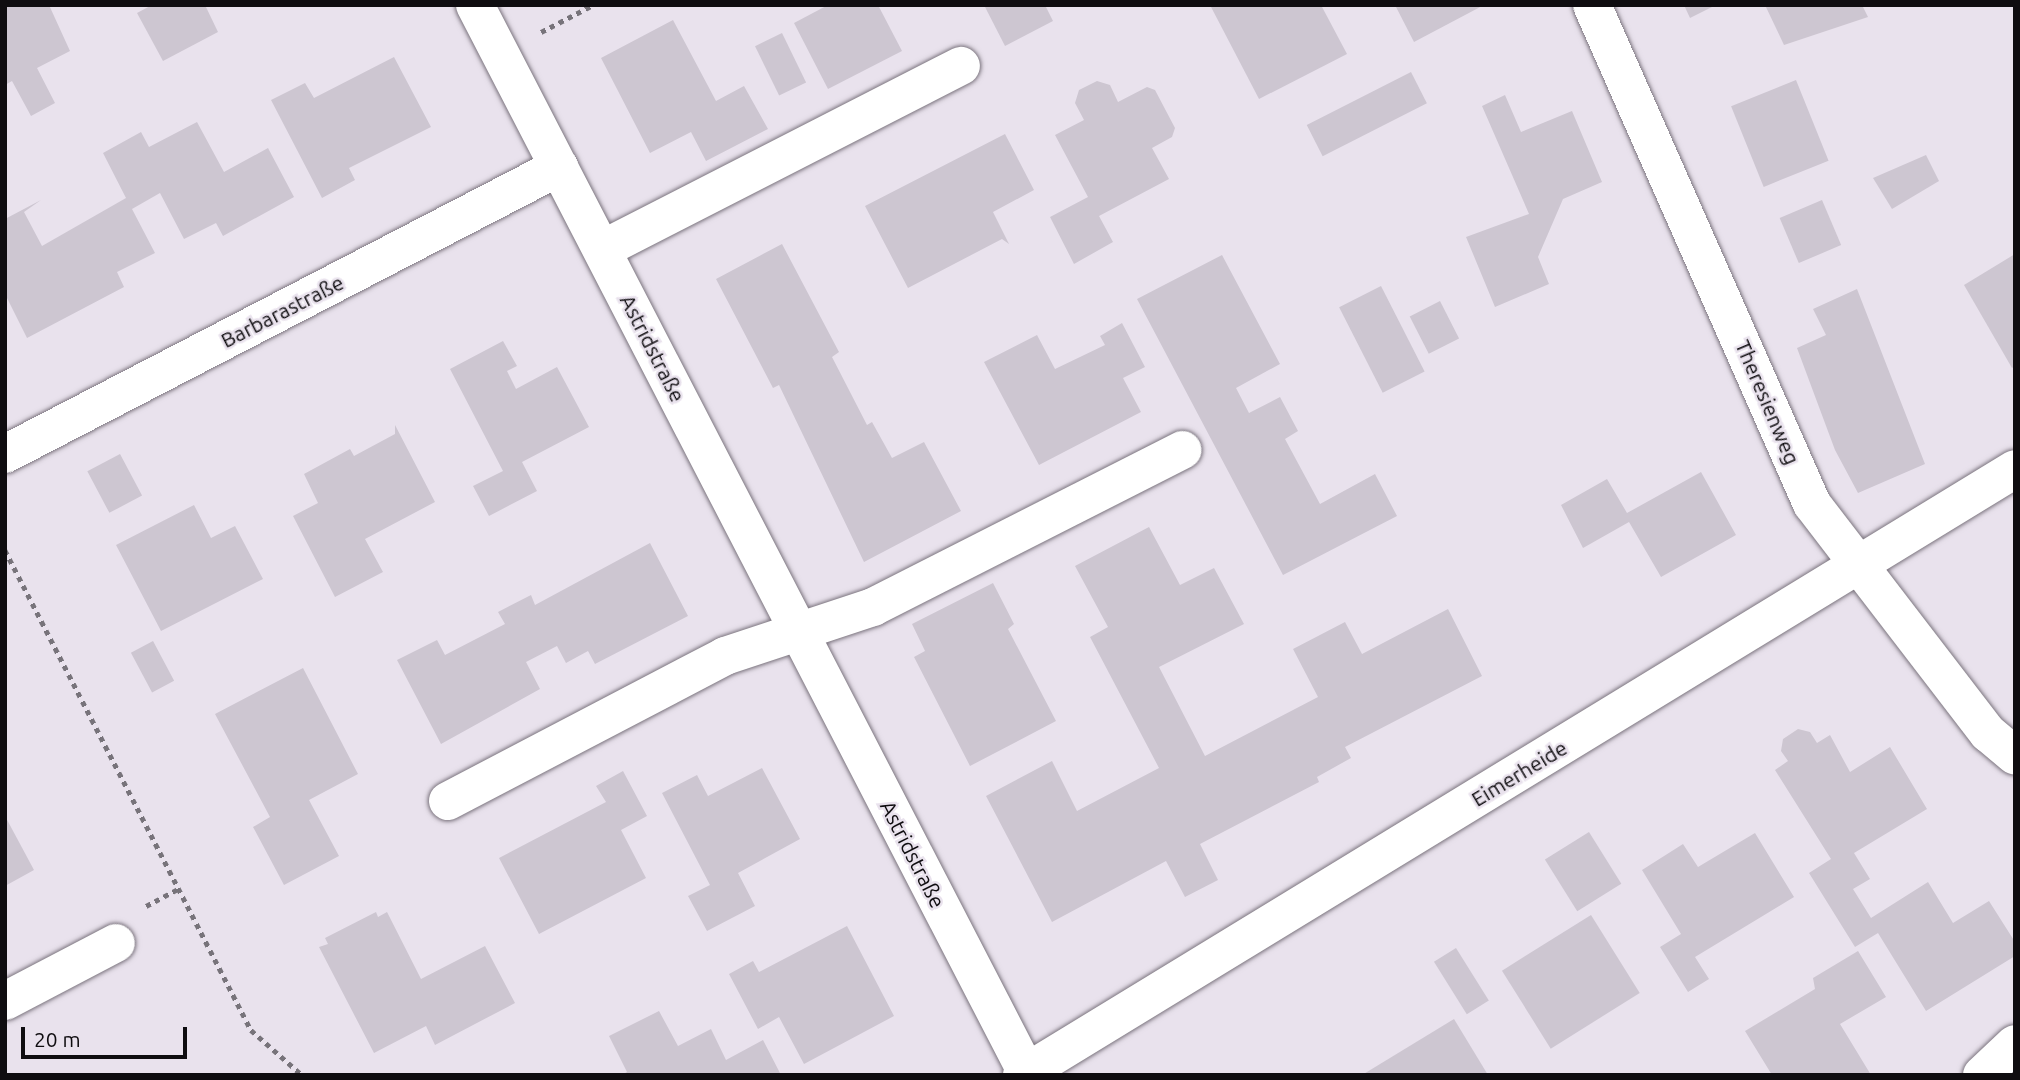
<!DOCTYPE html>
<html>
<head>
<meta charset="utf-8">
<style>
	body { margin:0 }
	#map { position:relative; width:2020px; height:1080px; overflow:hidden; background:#e9e2ed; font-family:Ubuntu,sans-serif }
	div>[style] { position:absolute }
	.building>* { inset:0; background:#cdc6d1; transform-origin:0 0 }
	.path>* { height:4.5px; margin-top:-2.25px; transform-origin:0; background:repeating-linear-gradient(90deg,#77737a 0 5px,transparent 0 10px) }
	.roads { filter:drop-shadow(0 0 2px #7b747e) drop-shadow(0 0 2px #7b747e) }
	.street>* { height:38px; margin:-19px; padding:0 19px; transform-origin:19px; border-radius:19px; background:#fff }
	span { translate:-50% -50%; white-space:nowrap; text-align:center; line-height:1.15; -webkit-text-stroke:5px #e9e2ed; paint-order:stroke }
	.street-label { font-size:21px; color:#0f0d10 }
	.frame { position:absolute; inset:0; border:7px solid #0f0d10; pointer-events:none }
	.scale { position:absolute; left:21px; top:1027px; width:166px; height:32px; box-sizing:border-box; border:4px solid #0f0d10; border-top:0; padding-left:9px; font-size:21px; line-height:24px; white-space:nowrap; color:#0f0d10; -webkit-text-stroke:5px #e9e2ed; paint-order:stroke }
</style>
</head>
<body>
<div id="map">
	<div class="building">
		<i style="clip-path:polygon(11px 5px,49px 5px,70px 51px,37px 68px,55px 103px,31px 116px,12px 81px,5px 85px,5px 8px)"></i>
		<i style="clip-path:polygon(152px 5px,205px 5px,218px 32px,163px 61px,137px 13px)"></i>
		<i style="clip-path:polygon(828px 5px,878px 5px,902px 51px,828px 89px,794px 23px)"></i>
		<i style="clip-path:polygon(984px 5px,1045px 5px,1053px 21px,1005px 46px)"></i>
		<i style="clip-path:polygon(1210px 5px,1321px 5px,1347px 54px,1259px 99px)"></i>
		<i style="clip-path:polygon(1395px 5px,1484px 5px,1414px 42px)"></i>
		<i style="clip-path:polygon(1684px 5px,1716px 5px,1690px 18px)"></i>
		<i style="clip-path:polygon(1765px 5px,1862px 5px,1868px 17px,1784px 45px)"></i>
		<i style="clip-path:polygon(673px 20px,716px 101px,744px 86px,768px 129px,706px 161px,691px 132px,650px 153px,601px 58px)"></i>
		<i style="left:782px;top:33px;width:55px;height:30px;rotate:64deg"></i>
		<i style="clip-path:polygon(394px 57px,431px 127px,349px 168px,355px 180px,322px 198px,271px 100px,305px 83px,314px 98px)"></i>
		<i style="left:1411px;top:72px;width:35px;height:117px;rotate:63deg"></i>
		<i style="left:1796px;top:80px;width:87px;height:70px;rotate:68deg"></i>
		<i style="clip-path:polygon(1097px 81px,1110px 85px,1118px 102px,1147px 87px,1155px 90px,1175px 128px,1172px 137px,1152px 148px,1169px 179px,1099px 216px,1113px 242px,1074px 264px,1050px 217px,1088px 197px,1055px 135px,1084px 120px,1075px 103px,1079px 90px)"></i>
		<i style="clip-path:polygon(1505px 95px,1521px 132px,1572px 111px,1602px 182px,1563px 199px,1538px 257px,1549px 284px,1495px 307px,1466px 237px,1529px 214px,1482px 106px)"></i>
		<i style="clip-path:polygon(197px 122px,224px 172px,268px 148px,294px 197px,223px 236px,216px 223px,184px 239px,160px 193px,132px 209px,155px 253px,117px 272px,124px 287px,27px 338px,5px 294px,5px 219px,41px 200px,24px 212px,42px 246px,126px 198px,103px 153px,141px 132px,149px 147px)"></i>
		<i style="clip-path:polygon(1005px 134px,1034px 190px,993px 212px,1009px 244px,1002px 239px,908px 288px,865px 206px)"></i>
		<i style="clip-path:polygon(1926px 155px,1939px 181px,1892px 209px,1873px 178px)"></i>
		<i style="left:1822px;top:200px;width:49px;height:46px;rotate:67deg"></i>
		<i style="clip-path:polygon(782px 244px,839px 352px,832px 357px,867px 425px,872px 422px,892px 458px,924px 442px,961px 511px,864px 562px,779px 385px,773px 388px,716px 279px)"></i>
		<i style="clip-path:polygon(2015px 254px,2015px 366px,2012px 368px,1964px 285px)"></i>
		<i style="clip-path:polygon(1222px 255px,1280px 364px,1236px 388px,1249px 413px,1280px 397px,1298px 431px,1285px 439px,1320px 504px,1375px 474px,1397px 516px,1283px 575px,1137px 299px)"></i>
		<i style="left:1381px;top:286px;width:96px;height:47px;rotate:63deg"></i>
		<i style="clip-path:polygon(1857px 289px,1925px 464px,1858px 493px,1835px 450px,1797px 348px,1826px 335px,1813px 309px)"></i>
		<i style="left:1440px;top:301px;width:42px;height:34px;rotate:63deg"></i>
		<i style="clip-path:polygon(1122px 323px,1145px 367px,1123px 378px,1141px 412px,1039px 465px,984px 362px,1037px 335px,1055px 369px,1105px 345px,1100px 336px)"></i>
		<i style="clip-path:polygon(503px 341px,517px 366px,507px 371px,516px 389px,557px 367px,589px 427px,522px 462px,537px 491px,489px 516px,473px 486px,503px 471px,450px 369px)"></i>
		<i style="clip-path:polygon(395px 425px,435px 502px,365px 539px,383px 572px,335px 597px,293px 516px,318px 503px,304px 474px,350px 449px,354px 456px,395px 434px)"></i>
		<i style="left:120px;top:454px;width:47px;height:37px;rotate:62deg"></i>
		<i style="clip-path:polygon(1701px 472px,1736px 535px,1661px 577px,1629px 522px,1583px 548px,1561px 505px,1607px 479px,1627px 513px)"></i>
		<i style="clip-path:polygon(194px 505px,211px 538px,235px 526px,263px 579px,161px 631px,116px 545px)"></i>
		<i style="clip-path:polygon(1149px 527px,1180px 585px,1214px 568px,1244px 624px,1159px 667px,1205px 756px,1318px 697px,1293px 649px,1345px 622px,1362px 654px,1448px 609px,1482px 676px,1345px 747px,1351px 758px,1317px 777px,1319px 782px,1200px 844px,1218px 880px,1185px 897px,1166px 861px,1052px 922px,986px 796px,1052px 761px,1077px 811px,1159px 768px,1090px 637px,1108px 627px,1075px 566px)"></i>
		<i style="clip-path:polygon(650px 543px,688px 616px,595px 664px,588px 651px,566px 663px,557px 646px,526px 662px,540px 689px,441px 744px,397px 660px,437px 640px,445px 655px,505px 624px,498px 612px,531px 595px,535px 605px)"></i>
		<i style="clip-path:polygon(993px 583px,1014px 624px,1008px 629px,1056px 721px,970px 766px,914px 657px,925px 651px,912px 624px)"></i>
		<i style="left:153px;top:641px;width:45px;height:25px;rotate:62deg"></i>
		<i style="clip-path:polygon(303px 668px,358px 774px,309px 800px,339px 856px,284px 885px,253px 827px,270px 817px,215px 714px)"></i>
		<i style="clip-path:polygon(1798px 729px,1810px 732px,1817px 743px,1830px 735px,1850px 772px,1890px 747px,1927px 809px,1854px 853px,1870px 879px,1853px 889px,1871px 918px,1928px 882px,1953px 923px,1989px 901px,2015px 942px,2015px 956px,1926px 1011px,1878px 933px,1855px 947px,1809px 873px,1831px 859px,1775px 770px,1788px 761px,1781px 751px,1783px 739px)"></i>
		<i style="clip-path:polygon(762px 768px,800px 839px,738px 873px,755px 906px,707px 931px,688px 896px,710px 885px,662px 793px,697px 775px,708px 796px)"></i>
		<i style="clip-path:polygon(623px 771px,647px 816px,621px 830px,646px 878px,539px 934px,499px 858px,606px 802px,596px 786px)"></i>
		<i style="clip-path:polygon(5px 816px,34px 870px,5px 886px)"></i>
		<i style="left:1589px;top:832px;width:61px;height:52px;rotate:58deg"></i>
		<i style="clip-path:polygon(1755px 833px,1794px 897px,1695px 957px,1709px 979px,1688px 992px,1660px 947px,1681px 934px,1642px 870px,1683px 844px,1698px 867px)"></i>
		<i style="clip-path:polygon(376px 912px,378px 917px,387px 912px,421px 979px,485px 946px,515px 1003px,435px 1045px,426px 1026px,374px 1053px,319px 947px,328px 944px,325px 938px)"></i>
		<i style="left:1591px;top:915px;width:92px;height:105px;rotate:58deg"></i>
		<i style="clip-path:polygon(847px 926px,894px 1016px,804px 1064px,779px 1017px,758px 1029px,729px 974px,753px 961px,759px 972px)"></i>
		<i style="left:1456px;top:948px;width:62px;height:26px;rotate:58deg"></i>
		<i style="clip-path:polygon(1858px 951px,1886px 997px,1840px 1024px,1871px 1075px,1772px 1075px,1745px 1031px,1815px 989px,1813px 978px)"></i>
		<i style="clip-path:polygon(659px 1011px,678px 1046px,711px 1029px,726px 1060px,763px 1040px,781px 1075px,622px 1075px,627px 1072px,609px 1036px)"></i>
		<i style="clip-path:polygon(1454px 1019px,1488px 1075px,1362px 1075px)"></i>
	</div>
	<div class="path">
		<i style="left:541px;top:32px;width:59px;rotate:-27.4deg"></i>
		<i style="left:5px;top:550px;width:539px;rotate:62.86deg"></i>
		<i style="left:251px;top:1030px;width:68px;rotate:41.4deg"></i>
		<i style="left:146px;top:906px;width:38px;rotate:-28deg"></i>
	</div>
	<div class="roads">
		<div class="street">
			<i style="left:475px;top:5px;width:1204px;rotate:62.67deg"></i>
			<i style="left:1592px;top:5px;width:545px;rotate:66.21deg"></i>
			<i style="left:1812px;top:504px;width:289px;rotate:52.5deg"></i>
			<i style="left:1988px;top:733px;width:35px;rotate:40deg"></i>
			<i style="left:603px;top:249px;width:402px;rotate:-27.1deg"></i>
			<i style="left:5px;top:454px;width:624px;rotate:-27.39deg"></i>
			<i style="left:448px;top:801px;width:313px;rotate:-27.6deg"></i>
			<i style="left:725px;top:656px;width:156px;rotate:-18.3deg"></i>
			<i style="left:873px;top:607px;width:347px;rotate:-26.9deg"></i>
			<i style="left:5px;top:1001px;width:125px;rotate:-27.6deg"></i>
			<i style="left:1022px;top:1075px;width:1163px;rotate:-31.39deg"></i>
			<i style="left:1982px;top:1075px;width:45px;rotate:-43.2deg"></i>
		</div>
	</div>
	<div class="street-label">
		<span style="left:282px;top:311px;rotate:-27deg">Barbarastraße</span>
		<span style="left:653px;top:348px;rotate:63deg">Astridstraße</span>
		<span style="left:1768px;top:402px;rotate:67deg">Theresienweg</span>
		<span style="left:1519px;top:773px;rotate:-31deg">Eimerheide</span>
		<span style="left:913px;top:854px;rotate:63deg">Astridstraße</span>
	</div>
	<div class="frame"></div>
	<div class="scale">20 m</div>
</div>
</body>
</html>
